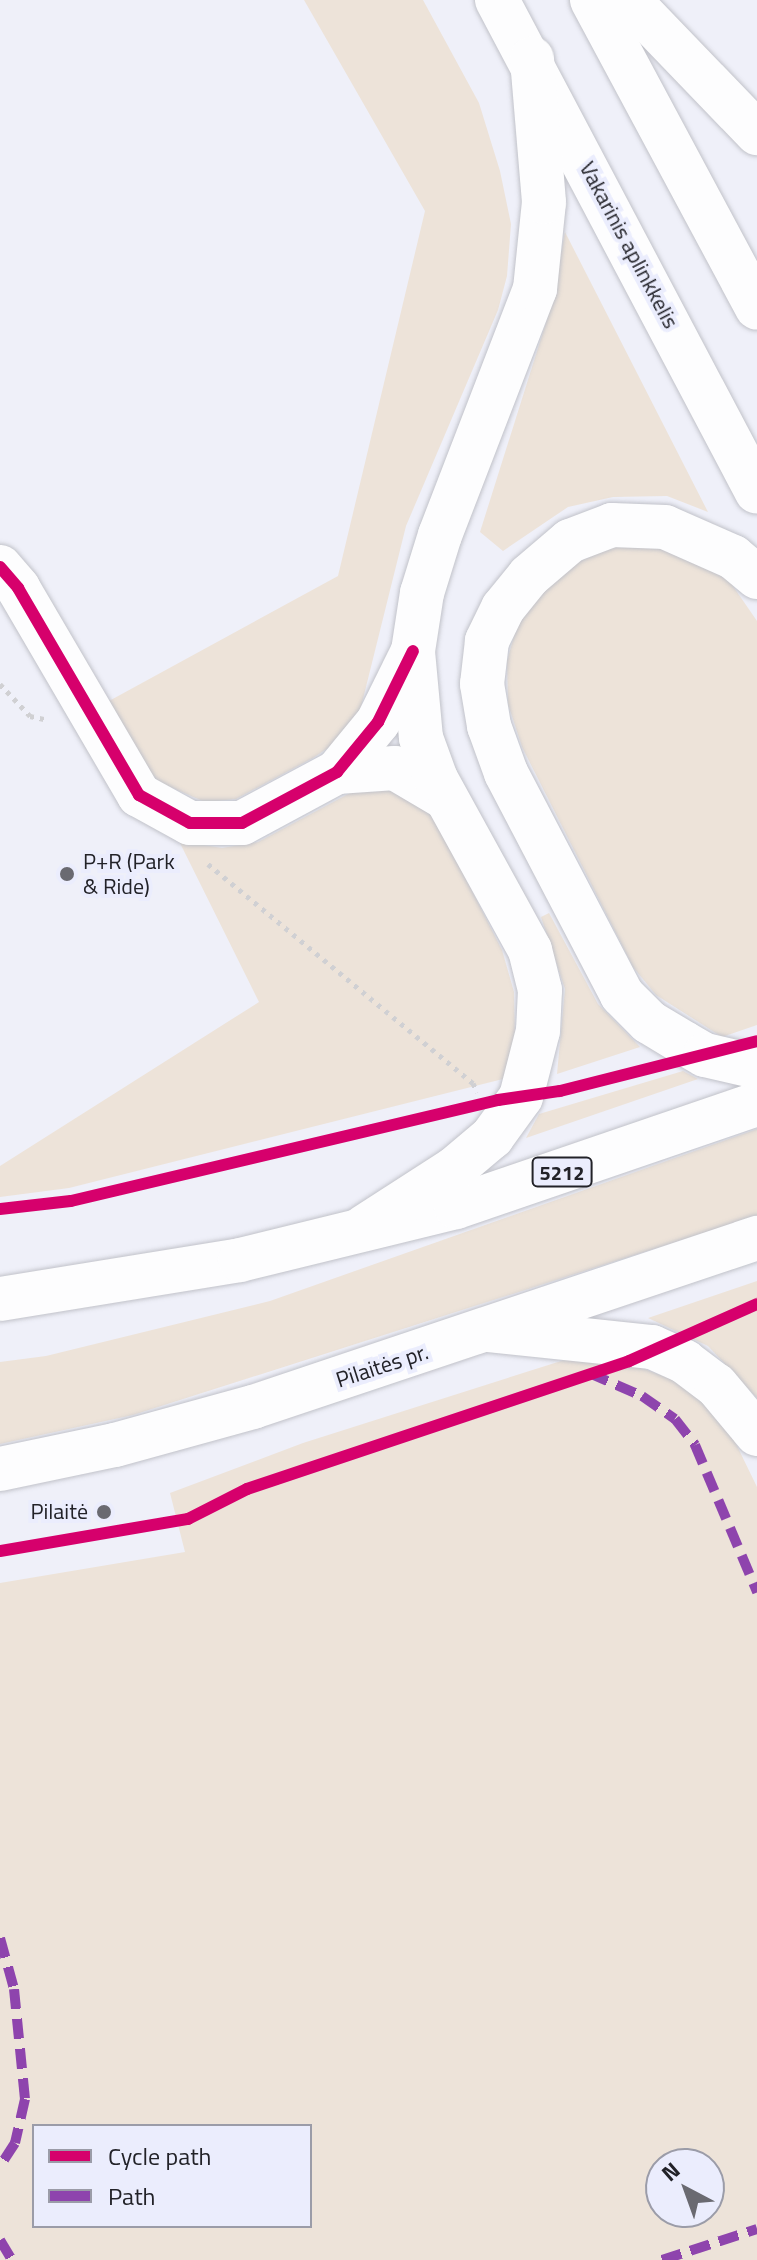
<!DOCTYPE html>
<html>
<head>
<meta charset="utf-8">
<style>
	body { margin:0 }
	#map { position:relative; width:757px; height:2260px; overflow:hidden; background:#eff0f9; font-family:"Titillium Web",sans-serif }
	div>[style] { position:absolute }
	.green>* { inset:0; background:#ede3d9 }
	.path>* { height:5px; margin-top:-2.5px; transform-origin:0; background:repeating-linear-gradient(90deg,#d0d0d3 0 4px,transparent 0 10px) }
	.roads { filter:drop-shadow(0 0 2px #c1c2c9) drop-shadow(0 0 2px #c1c2c9) }
	.minor>* { height:44px; margin:-22px; padding:0 22px; transform-origin:22px; border-radius:22px; background:#fdfdfe }
	.major>* { height:44px; margin:-22px; padding:0 22px; transform-origin:22px; border-radius:22px; background:#fdfdfe }
	.highway>* { height:44px; margin:-22px; padding:0 22px; transform-origin:22px; border-radius:22px; background:#fdfdfe }
	.quiet>* { height:10px; margin-top:-5px; transform-origin:0; background:repeating-linear-gradient(90deg,#8e44ad 0 20px,transparent 0 30px) }
	.cycleway>* { height:12px; margin:-6px; padding:0 6px; transform-origin:6px; border-radius:6px; background:#d6006c }
	.dots>* { width:22px; height:22px; translate:-50% -50%; box-sizing:border-box; border:4px solid #ebedfd; border-radius:50% }
	span { translate:-50% -50%; white-space:nowrap; text-align:center; line-height:1.15; -webkit-text-stroke:8px #ebedfd; paint-order:stroke }
	.shield-label span { padding:2px 6px; background:#ebedfd; border:2px solid; border-radius:6px; -webkit-text-stroke-width:0 }
	.shield-label { font-size:20px; color:#222228; font-weight:700 }
	.street-label { font-size:22px; color:#222228 }
	.poi-label { font-size:22px; color:#222228 }
	.left { translate:0 -50%; text-align:left }
	.right { translate:-100% -50%; text-align:right }
	.legend { position:absolute; left:32px; top:2124px; width:280px; height:104px; box-sizing:border-box; background:#ebedfd; border:2px solid #9b9ca8; margin:0; padding:10px 14px; list-style:none; font-size:24px; color:#222228 }
	.legend li { display:flex; align-items:center; gap:16px; height:40px }
	.legend b { width:40px; border:2px solid #9b9ca8 }
	.north { position:absolute; left:645px; top:2148px; width:80px; height:80px; box-sizing:border-box; background:#ebedfd; border:2px solid #9b9ca8; border-radius:50%; rotate:319deg; font-size:22px; font-weight:700; line-height:32px; text-align:center; color:#222228 }
	.north::after { content:''; display:block; margin:auto; width:28px; height:36px; background:#6a6a71; clip-path:polygon(50% 0,100% 100%,50% 72%,0 100%) }
</style>
</head>
<body>
<div id="map">
	<div class="green">
		<i style="clip-path:polygon(304px 0,423px 0,479px 103px,500px 171px,511px 224px,507px 276px,498px 310px,406px 526px,359px 715px,340px 740px,313px 758px,236px 799px,205px 802px,159px 782px,138px 759px,109px 701px,338px 576px,425px 211px)"></i>
		<i style="clip-path:polygon(565px 232px,708px 512px,667px 496px,613px 497px,568px 507px,503px 551px,480px 532px,550px 310px)"></i>
		<i style="clip-path:polygon(656px 546px,726px 576px,757px 621px,757px 1025px,722px 1037px,656px 995px,633px 967px,522px 747px,508px 704px,507px 661px,517px 626px,540px 593px,571px 565px,612px 547px)"></i>
		<i style="clip-path:polygon(382px 784px,434px 816px,502px 950px,514px 992px,515px 1035px,503px 1079px,69px 1188px,0 1197px,0 1166px,259px 1002px,179px 841px,222px 848px,258px 842px,352px 792px)"></i>
		<i style="clip-path:polygon(549px 913px,598px 1004px,640px 1047px,557px 1074px,565px 989px,541px 917px)"></i>
		<i style="clip-path:polygon(683px 1071px,698px 1079px,526px 1138px,539px 1114px)"></i>
		<i style="clip-path:polygon(757px 1129px,757px 1216px,133px 1415px,0 1444px,0 1362px,46px 1356px,270px 1301px)"></i>
		<i style="clip-path:polygon(757px 1281px,757px 1398px,708px 1346px,648px 1318px)"></i>
		<i style="clip-path:polygon(evenodd,580px 1355px,607px 1355px,679px 1382px,725px 1421px,757px 1487px,757px 2260px,0 2260px,0 1583px,185px 1552px,170px 1493px,303px 1443px,580px 1355px,34px 2126px,310px 2126px,310px 2226px,34px 2226px,34px 2126px,580px 1355px,661px 2164px,709px 2164px,709px 2212px,661px 2212px,661px 2164px)"></i>
	</div>
	<div class="path">
		<i style="left:0;top:684px;width:44px;rotate:46.8deg"></i>
		<i style="left:30px;top:716px;width:19px;rotate:12deg"></i>
		<i style="left:208px;top:864px;width:344px;rotate:39.6deg"></i>
		<i style="left:473px;top:1083px;width:10px;rotate:66deg"></i>
	</div>
	<div class="roads">
		<div class="minor">
			<i style="left:0;top:567px;width:28px;rotate:49deg"></i>
			<i style="left:18px;top:588px;width:240px;rotate:59.7deg"></i>
			<i style="left:139px;top:795px;width:58px;rotate:28.8deg"></i>
			<i style="left:190px;top:823px;width:52px"></i>
			<i style="left:242px;top:823px;width:108px;rotate:-28.2deg"></i>
			<i style="left:337px;top:772px;width:65px;rotate:-50.6deg"></i>
			<i style="left:378px;top:722px;width:79px;rotate:-63.8deg"></i>
			<i style="left:337px;top:772px;width:58px;rotate:-3.9deg"></i>
			<i style="left:395px;top:768px;width:59px;rotate:30.5deg"></i>
		</div>
		<div class="major">
			<i style="left:0;top:1299px;width:243px;rotate:-9.2deg"></i>
			<i style="left:240px;top:1260px;width:222px;rotate:-13.8deg"></i>
			<i style="left:456px;top:1207px;width:318px;rotate:-18.9deg"></i>
			<i style="left:0;top:1469px;width:117px;rotate:-11.8deg"></i>
			<i style="left:115px;top:1445px;width:143px;rotate:-15.4deg"></i>
			<i style="left:253px;top:1407px;width:532px;rotate:-18.54deg"></i>
		</div>
		<div class="highway">
			<i style="left:497px;top:0;width:556px;rotate:62.15deg"></i>
			<i style="left:592px;top:0;width:349px;rotate:61.8deg"></i>
			<i style="left:629px;top:0;width:185px;rotate:46.1deg"></i>
			<i style="left:757px;top:577px;width:31px;rotate:-140deg"></i>
			<i style="left:733px;top:557px;width:74px;rotate:-156.2deg"></i>
			<i style="left:665px;top:527px;width:53px;rotate:-177.8deg"></i>
			<i style="left:612px;top:525px;width:45px;rotate:159.1deg"></i>
			<i style="left:570px;top:541px;width:54px;rotate:139.5deg"></i>
			<i style="left:529px;top:576px;width:41px;rotate:129.1deg"></i>
			<i style="left:503px;top:608px;width:37px;rotate:116deg"></i>
			<i style="left:487px;top:641px;width:43px;rotate:96.6deg"></i>
			<i style="left:482px;top:684px;width:43px;rotate:80.5deg"></i>
			<i style="left:489px;top:726px;width:50px;rotate:70.1deg"></i>
			<i style="left:506px;top:773px;width:250px;rotate:62.4deg"></i>
			<i style="left:622px;top:995px;width:38px;rotate:45deg"></i>
			<i style="left:649px;top:1022px;width:41px;rotate:31deg"></i>
			<i style="left:684px;top:1043px;width:24px;rotate:30deg"></i>
			<i style="left:705px;top:1055px;width:53px;rotate:13deg"></i>
			<i style="left:364px;top:1227px;width:107px;rotate:-32.8deg"></i>
			<i style="left:454px;top:1169px;width:50px;rotate:-40.1deg"></i>
			<i style="left:492px;top:1137px;width:49px;rotate:-54.1deg"></i>
			<i style="left:521px;top:1097px;width:68px;rotate:-75.6deg"></i>
			<i style="left:538px;top:1031px;width:41px;rotate:-87.2deg"></i>
			<i style="left:540px;top:990px;width:41px;rotate:-104deg"></i>
			<i style="left:530px;top:950px;width:195px;rotate:-118.8deg"></i>
			<i style="left:436px;top:779px;width:44px;rotate:-110.1deg"></i>
			<i style="left:421px;top:738px;width:87px;rotate:-95.3deg"></i>
			<i style="left:413px;top:651px;width:59px;rotate:-81.2deg"></i>
			<i style="left:422px;top:593px;width:61px;rotate:-72.8deg"></i>
			<i style="left:440px;top:535px;width:264px;rotate:-68.9deg"></i>
			<i style="left:535px;top:289px;width:87px;rotate:-84.1deg"></i>
			<i style="left:544px;top:202px;width:144px;rotate:-94.8deg"></i>
			<i style="left:489px;top:1330px;width:164px;rotate:6deg"></i>
			<i style="left:652px;top:1347px;width:36px;rotate:24deg"></i>
			<i style="left:685px;top:1362px;width:39px;rotate:37deg"></i>
			<i style="left:716px;top:1385px;width:64px;rotate:50.1deg"></i>
		</div>
	</div>
	<div class="quiet">
		<i style="left:589px;top:1373px;width:58px;rotate:23.5deg"></i>
		<i style="left:642px;top:1396px;width:40px;rotate:34.9deg"></i>
		<i style="left:675px;top:1419px;width:33px;rotate:52deg"></i>
		<i style="left:695px;top:1445px;width:160px;rotate:67.1deg"></i>
		<i style="left:0;top:1938px;width:53px;rotate:74.6deg"></i>
		<i style="left:14px;top:1989px;width:111px;rotate:84.3deg"></i>
		<i style="left:25px;top:2099px;width:45px;rotate:102.8deg"></i>
		<i style="left:15px;top:2143px;width:27px;rotate:123deg"></i>
		<i style="left:0;top:2240px;width:23px;rotate:59deg"></i>
		<i style="left:662px;top:2260px;width:100px;rotate:-18.1deg"></i>
	</div>
	<div class="cycleway">
		<i style="left:0;top:567px;width:28px;rotate:49deg"></i>
		<i style="left:18px;top:588px;width:240px;rotate:59.7deg"></i>
		<i style="left:139px;top:795px;width:58px;rotate:28.8deg"></i>
		<i style="left:190px;top:823px;width:52px"></i>
		<i style="left:242px;top:823px;width:108px;rotate:-28.2deg"></i>
		<i style="left:337px;top:772px;width:65px;rotate:-50.6deg"></i>
		<i style="left:378px;top:722px;width:79px;rotate:-63.8deg"></i>
		<i style="left:0;top:1209px;width:71px;rotate:-6.4deg"></i>
		<i style="left:71px;top:1201px;width:439px;rotate:-13.3deg"></i>
		<i style="left:498px;top:1100px;width:63px;rotate:-8.3deg"></i>
		<i style="left:560px;top:1091px;width:203px;rotate:-14.2deg"></i>
		<i style="left:0;top:1551px;width:191px;rotate:-9.7deg"></i>
		<i style="left:188px;top:1519px;width:66px;rotate:-27deg"></i>
		<i style="left:247px;top:1489px;width:403px;rotate:-18.5deg"></i>
		<i style="left:629px;top:1361px;width:140px;rotate:-24deg"></i>
	</div>
	<div class="dots">
		<i style="left:67px;top:874px;background:#6a6a71"></i>
		<i style="left:104px;top:1512px;background:#6a6a71"></i>
	</div>
	<div class="shield-label">
		<span style="left:562px;top:1172px">5212</span>
	</div>
	<div class="street-label">
		<span style="left:629px;top:245px;rotate:62deg">Vakarinis aplinkkelis</span>
		<span style="left:382px;top:1366px;rotate:-18deg">Pilaitės pr.</span>
	</div>
	<div class="poi-label">
		<span class="left" style="left:83px;top:874px">P+R (Park<br>&amp; Ride)</span>
		<span class="right" style="left:88px;top:1512px">Pilaitė</span>
	</div>
	<ul class="legend">
	<li><b style="height:10px;background:#d6006c"></b>Cycle path</li>
	<li><b style="height:10px;background:#8e44ad"></b>Path</li>
	</ul>
	<div class="north">N</div>
</div>
</body>
</html>
